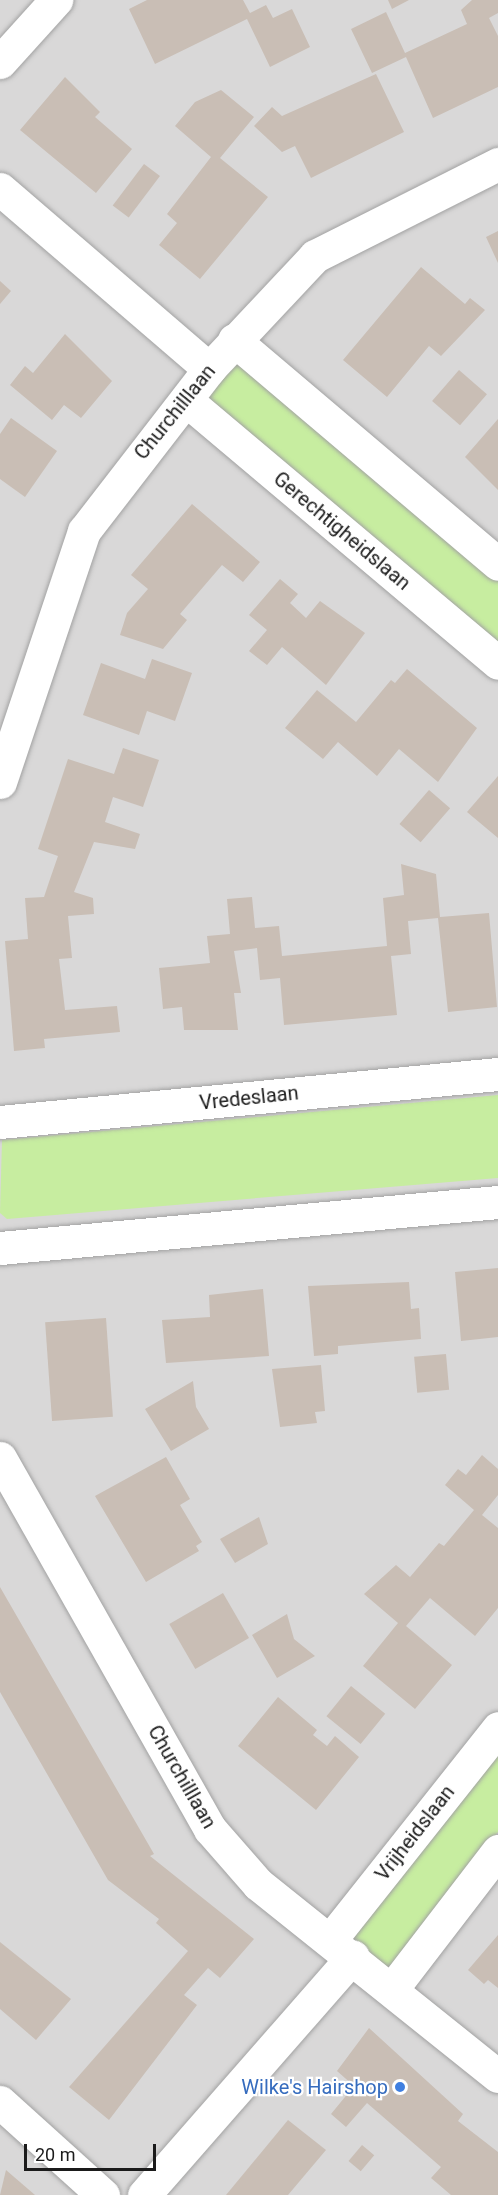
<!DOCTYPE html>
<html>
<head>
<meta charset="utf-8">
<style>
	body { margin:0 }
	#map { position:relative; width:498px; height:2195px; overflow:hidden; background:#eee9df; font-family:Roboto,sans-serif }
	div>[style] { position:absolute }
	.residential>* { inset:0; background:#d9d8d8; transform-origin:0 0 }
	.grass>* { inset:0; background:#c7eda0 }
	.building>* { inset:0; background:#c9beb5; transform-origin:0 0 }
	.roads { filter:drop-shadow(0 0 2px #a2a2a2) drop-shadow(0 0 2px #a2a2a2) }
	.street>* { height:33px; margin:-16.5px; padding:0 16.5px; transform-origin:16.5px; border-radius:16.5px; background:#fff }
	.dots>* { width:16px; height:16px; translate:-50% -50%; box-sizing:border-box; border:3px solid #fff; border-radius:50% }
	span { translate:-50% -50%; white-space:nowrap; text-align:center; line-height:1.15; -webkit-text-stroke:4.5px #fff; paint-order:stroke }
	.street-label { font-size:20px; color:#1b1b1b }
	.shop-label { font-size:20px; color:#366cbe }
	.right { translate:-100% -50%; text-align:right }
	.scale { position:absolute; left:24px; top:2144px; width:132px; height:27px; box-sizing:border-box; border:3px solid #1b1b1b; border-top:0; padding-left:8px; font-size:18px; line-height:21px; white-space:nowrap; color:#1b1b1b; -webkit-text-stroke:4px #fff; paint-order:stroke }
</style>
</head>
<body>
<div id="map">
	<div class="residential">
		<i style="left:0;top:0;width:498px;height:2195px"></i>
	</div>
	<div class="grass">
		<i style="clip-path:polygon(237px 354px,498px 580px,498px 647px,196px 398px)"></i>
		<i style="clip-path:polygon(498px 1095px,498px 1178px,7px 1219px,0 1213px,2px 1140px)"></i>
		<i style="clip-path:polygon(498px 1752px,498px 1832px,389px 1971px,345px 1934px)"></i>
	</div>
	<div class="building">
		<i style="clip-path:polygon(147px 0,243px 0,250px 13px,266px 5px,273px 18px,292px 9px,310px 47px,270px 67px,247px 19px,155px 64px,129px 9px)"></i>
		<i style="clip-path:polygon(388px 0,409px 0,392px 9px)"></i>
		<i style="clip-path:polygon(472px 0,498px 0,498px 13px,489px 18px,498px 36px,498px 87px,433px 118px,406px 57px,372px 73px,351px 29px,386px 12px,405px 53px,467px 24px,461px 10px)"></i>
		<i style="clip-path:polygon(376px 74px,404px 132px,311px 178px,295px 146px,282px 152px,254px 126px,272px 107px,282px 116px)"></i>
		<i style="clip-path:polygon(65px 77px,100px 112px,95px 117px,132px 149px,96px 193px,20px 130px)"></i>
		<i style="clip-path:polygon(221px 90px,254px 117px,220px 158px,268px 197px,200px 279px,159px 245px,177px 223px,167px 214px,211px 157px,175px 126px,195px 102px)"></i>
		<i style="left:144px;top:164px;width:20px;height:52px;rotate:37deg"></i>
		<i style="clip-path:polygon(498px 231px,498px 263px,486px 237px)"></i>
		<i style="clip-path:polygon(421px 267px,465px 304px,470px 298px,485px 310px,441px 356px,429px 346px,387px 397px,343px 360px)"></i>
		<i style="clip-path:polygon(0 281px,11px 291px,0 304px)"></i>
		<i style="clip-path:polygon(65px 334px,112px 381px,81px 418px,64px 405px,52px 420px,10px 385px,25px 366px,33px 373px)"></i>
		<i style="left:459px;top:370px;width:37px;height:41px;rotate:41deg"></i>
		<i style="clip-path:polygon(11px 418px,57px 451px,25px 497px,0 479px,0 434px)"></i>
		<i style="clip-path:polygon(498px 419px,498px 490px,465px 457px)"></i>
		<i style="clip-path:polygon(192px 504px,260px 562px,243px 582px,222px 565px,180px 614px,187px 620px,163px 649px,120px 635px,127px 613px,148px 589px,131px 575px)"></i>
		<i style="clip-path:polygon(280px 579px,298px 594px,290px 603px,306px 618px,320px 601px,365px 633px,326px 685px,282px 647px,267px 665px,249px 651px,267px 630px,249px 615px)"></i>
		<i style="clip-path:polygon(152px 659px,192px 673px,175px 721px,147px 711px,139px 735px,83px 715px,101px 663px,145px 679px)"></i>
		<i style="clip-path:polygon(407px 669px,477px 728px,438px 782px,399px 749px,377px 776px,338px 742px,323px 759px,285px 728px,317px 690px,356px 722px,391px 680px,395px 683px)"></i>
		<i style="clip-path:polygon(123px 748px,159px 760px,143px 807px,113px 797px,105px 822px,140px 834px,135px 849px,94px 842px,74px 892px,93px 898px,94px 914px,68px 916px,72px 958px,59px 959px,65px 1010px,117px 1006px,120px 1032px,44px 1039px,45px 1048px,14px 1051px,5px 941px,28px 939px,25px 898px,44px 897px,49px 882px,58px 856px,38px 849px,68px 759px,114px 774px)"></i>
		<i style="clip-path:polygon(498px 776px,498px 838px,467px 812px)"></i>
		<i style="left:429px;top:790px;width:28px;height:45px;rotate:41deg"></i>
		<i style="clip-path:polygon(401px 864px,436px 874px,440px 917px,489px 913px,497px 1007px,448px 1012px,438px 918px,408px 921px,411px 954px,391px 956px,397px 1015px,284px 1025px,280px 978px,260px 980px,257px 948px,234px 951px,241px 993px,234px 993px,238px 1030px,184px 1030px,182px 1007px,163px 1009px,159px 968px,210px 963px,207px 936px,230px 934px,227px 899px,252px 897px,255px 928px,279px 926px,282px 956px,387px 946px,383px 898px,404px 895px)"></i>
		<i style="clip-path:polygon(498px 1268px,498px 1337px,461px 1341px,455px 1272px)"></i>
		<i style="clip-path:polygon(409px 1282px,411px 1309px,419px 1308px,421px 1339px,338px 1346px,338px 1354px,314px 1356px,308px 1286px)"></i>
		<i style="clip-path:polygon(263px 1289px,269px 1356px,166px 1363px,162px 1320px,210px 1317px,209px 1295px)"></i>
		<i style="left:106px;top:1318px;width:99px;height:61px;rotate:86deg"></i>
		<i style="left:446px;top:1354px;width:36px;height:32px;rotate:85deg"></i>
		<i style="clip-path:polygon(321px 1365px,325px 1411px,315px 1412px,317px 1423px,280px 1427px,272px 1369px)"></i>
		<i style="clip-path:polygon(193px 1381px,196px 1407px,209px 1429px,171px 1451px,145px 1409px)"></i>
		<i style="clip-path:polygon(482px 1455px,498px 1469px,498px 1495px,482px 1515px,498px 1528px,498px 1608px,475px 1636px,430px 1598px,406px 1626px,452px 1665px,415px 1709px,363px 1666px,398px 1623px,364px 1594px,396px 1565px,410px 1577px,439px 1543px,444px 1546px,474px 1510px,445px 1485px,458px 1469px,466px 1475px)"></i>
		<i style="clip-path:polygon(166px 1457px,190px 1499px,180px 1505px,202px 1542px,196px 1546px,199px 1551px,146px 1582px,95px 1496px)"></i>
		<i style="clip-path:polygon(259px 1517px,268px 1544px,235px 1563px,220px 1539px)"></i>
		<i style="clip-path:polygon(0 1587px,154px 1854px,150px 1856px,254px 1939px,220px 1978px,208px 1968px,184px 1995px,197px 2005px,109px 2120px,69px 2087px,188px 1951px,156px 1923px,159px 1919px,108px 1880px,0 1692px)"></i>
		<i style="left:223px;top:1593px;width:52px;height:62px;rotate:60deg"></i>
		<i style="clip-path:polygon(287px 1614px,294px 1639px,315px 1656px,277px 1678px,252px 1635px)"></i>
		<i style="left:351px;top:1686px;width:44px;height:39px;rotate:39deg"></i>
		<i style="clip-path:polygon(278px 1697px,317px 1730px,313px 1735px,327px 1746px,335px 1736px,359px 1757px,316px 1810px,238px 1746px)"></i>
		<i style="clip-path:polygon(498px 1935px,498px 1988px,488px 1980px,484px 1984px,468px 1970px)"></i>
		<i style="clip-path:polygon(0 1942px,71px 1999px,36px 2040px,0 2009px)"></i>
		<i style="clip-path:polygon(369px 2028px,463px 2114px,458px 2121px,498px 2152px,498px 2195px,451px 2195px,431px 2178px,441px 2167px,367px 2103px,346px 2127px,331px 2114px,354px 2086px,337px 2071px)"></i>
		<i style="clip-path:polygon(288px 2120px,326px 2150px,288px 2195px,226px 2195px)"></i>
		<i style="left:362px;top:2145px;width:16px;height:21px;rotate:40deg"></i>
		<i style="clip-path:polygon(6px 2170px,35px 2195px,0 2195px)"></i>
	</div>
	<div class="roads">
		<div class="street">
			<i style="left:0;top:62px;width:84px;rotate:-47.9deg"></i>
			<i style="left:0;top:189px;width:276px;rotate:40.7deg"></i>
			<i style="left:234px;top:340px;width:346px;rotate:40.3deg"></i>
			<i style="left:186px;top:400px;width:408px;rotate:40.1deg"></i>
			<i style="left:0;top:782px;width:265px;rotate:-71.5deg"></i>
			<i style="left:84px;top:531px;width:205px;rotate:-52.3deg"></i>
			<i style="left:209px;top:369px;width:155px;rotate:-46.8deg"></i>
			<i style="left:315px;top:256px;width:205px;rotate:-26.7deg"></i>
			<i style="left:0;top:1122px;width:500px;rotate:-5.51deg"></i>
			<i style="left:0;top:1248px;width:500px;rotate:-5.28deg"></i>
			<i style="left:0;top:1458px;width:426px;rotate:60.5deg"></i>
			<i style="left:210px;top:1829px;width:73px;rotate:48.9deg"></i>
			<i style="left:258px;top:1884px;width:307px;rotate:38.7deg"></i>
			<i style="left:331px;top:1939px;width:269px;rotate:-51.6deg"></i>
			<i style="left:392px;top:1989px;width:174px;rotate:-52.5deg"></i>
			<i style="left:0;top:2102px;width:139px;rotate:42.1deg"></i>
			<i style="left:144px;top:2195px;width:317px;rotate:-48.8deg"></i>
		</div>
	</div>
	<div class="dots">
		<i style="left:400px;top:2087px;background:#3f7fe0"></i>
	</div>
	<div class="street-label">
		<span style="left:175px;top:412px;rotate:-51deg">Churchilllaan</span>
		<span style="left:342px;top:531px;rotate:40deg">Gerechtigheidslaan</span>
		<span style="left:249px;top:1098px;rotate:-6deg">Vredeslaan</span>
		<span style="left:182px;top:1777px;rotate:60deg">Churchilllaan</span>
		<span style="left:415px;top:1833px;rotate:-52deg">Vrijheidslaan</span>
	</div>
	<div class="shop-label">
		<span class="right" style="left:388px;top:2087px">Wilke's Hairshop</span>
	</div>
	<div class="scale">20 m</div>
</div>
</body>
</html>
